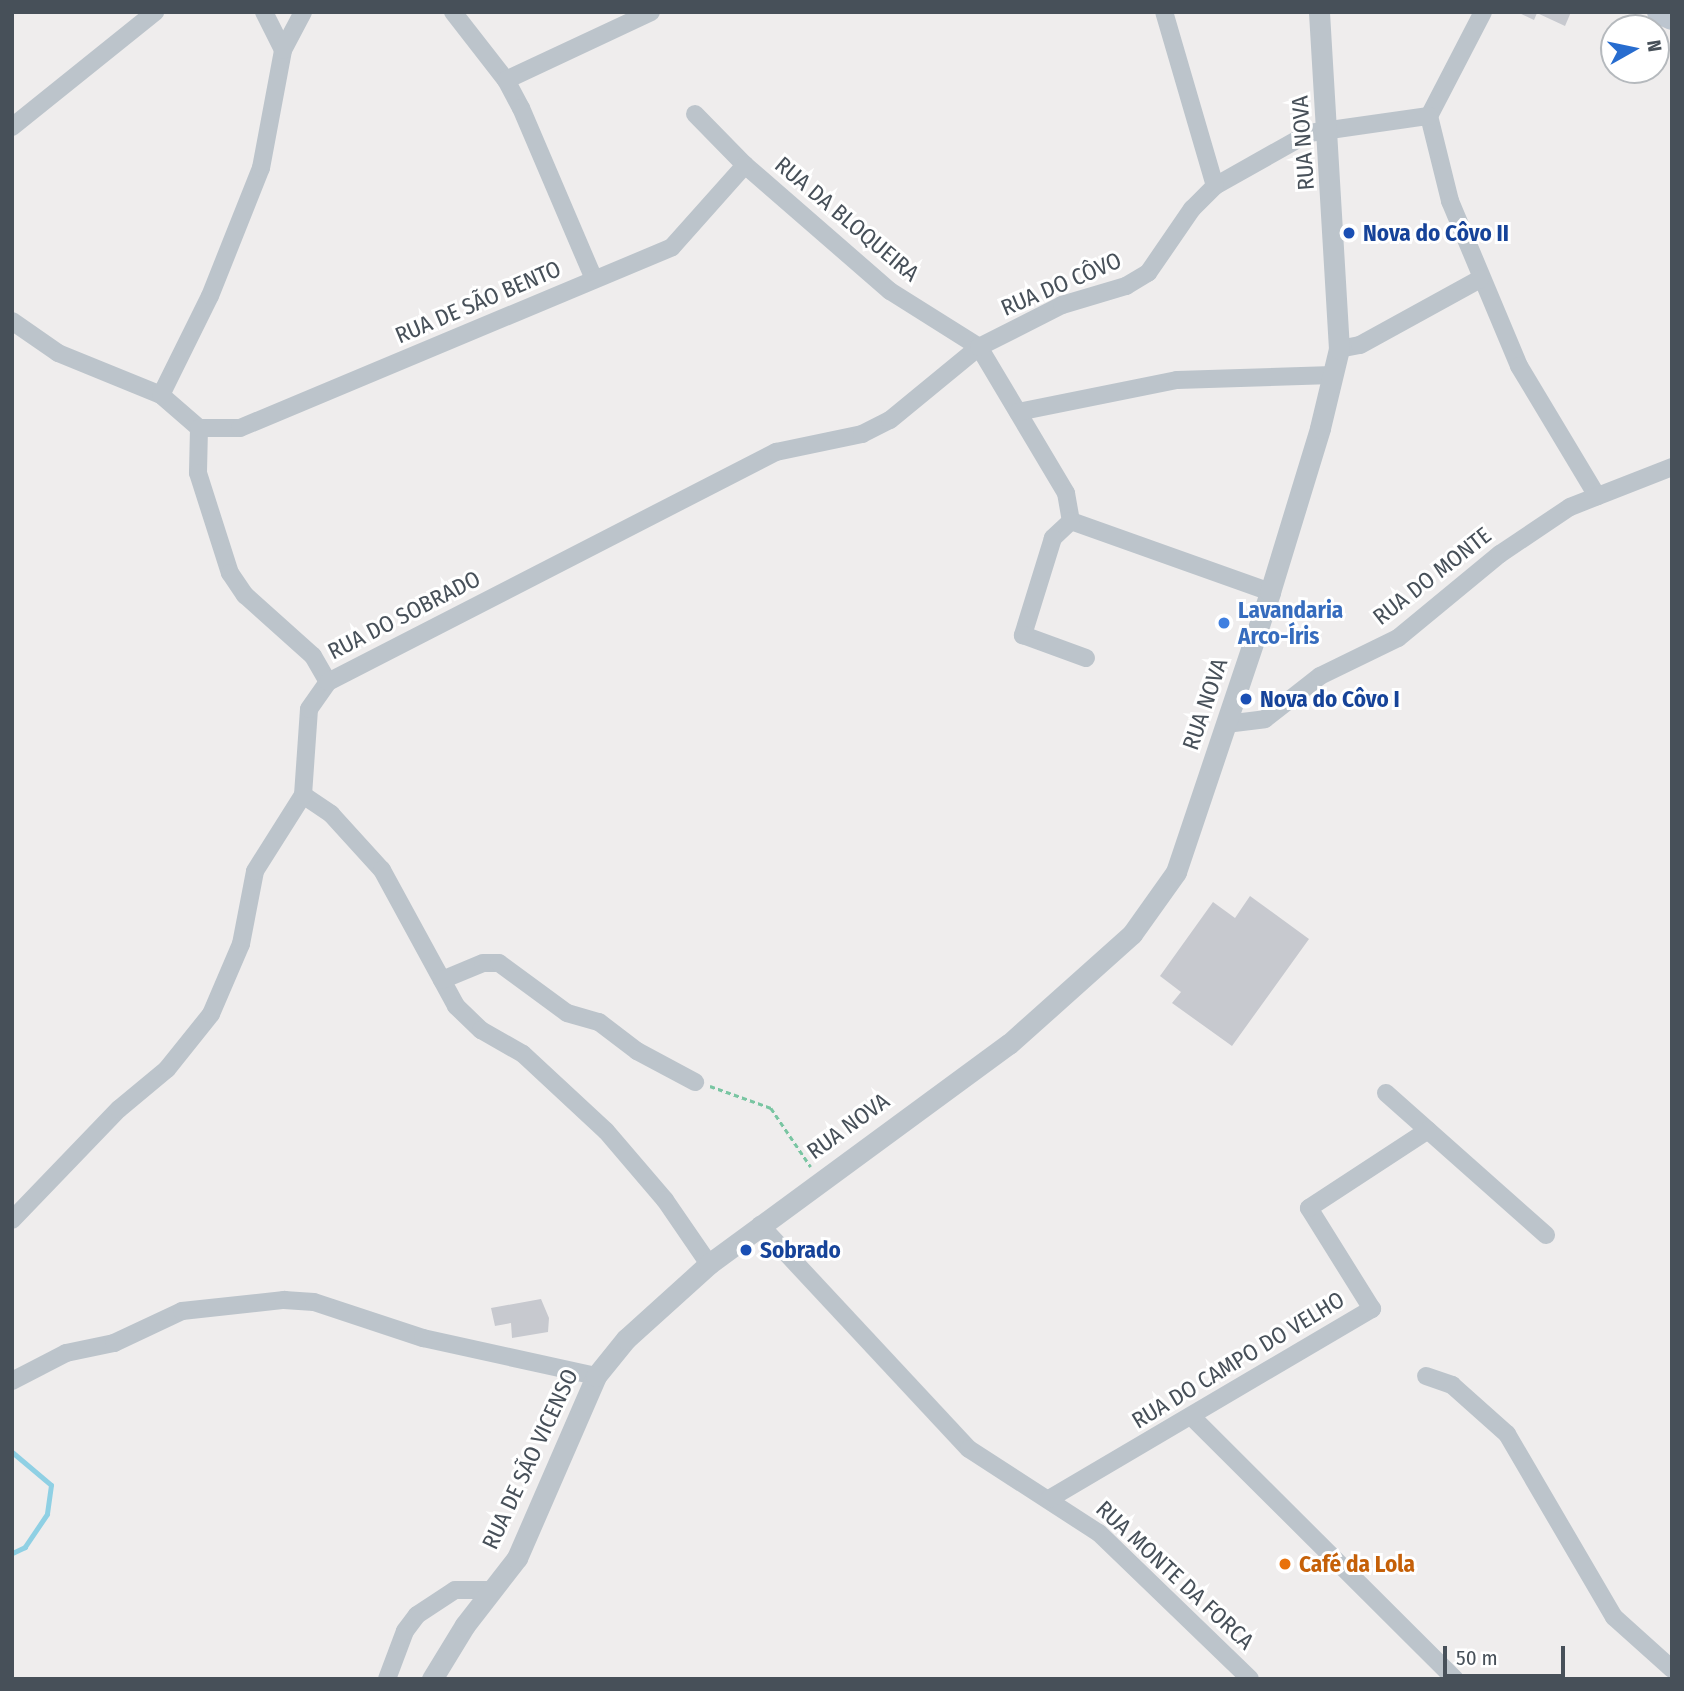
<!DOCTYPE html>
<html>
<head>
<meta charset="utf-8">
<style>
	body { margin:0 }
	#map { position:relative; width:1684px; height:1691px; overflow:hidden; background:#efeded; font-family:"Fira Sans Condensed",sans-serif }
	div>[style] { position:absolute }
	.stream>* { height:5px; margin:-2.5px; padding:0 2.5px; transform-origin:2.5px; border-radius:2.5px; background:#8fd0e4 }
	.building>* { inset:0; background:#c7c9cf }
	.path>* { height:2.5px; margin-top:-1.25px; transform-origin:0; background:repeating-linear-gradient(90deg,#79c5a2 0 5px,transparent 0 8.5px) }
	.minor>* { height:18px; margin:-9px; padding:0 9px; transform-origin:9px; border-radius:9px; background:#bcc4cb }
	.tertiary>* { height:21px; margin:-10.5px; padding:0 10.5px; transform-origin:10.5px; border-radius:10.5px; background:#bcc4cb }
	.secondary>* { height:24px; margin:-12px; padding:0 12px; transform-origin:12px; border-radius:12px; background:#bcc5cf }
	.dots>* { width:19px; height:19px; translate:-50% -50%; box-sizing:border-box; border:4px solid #fff; border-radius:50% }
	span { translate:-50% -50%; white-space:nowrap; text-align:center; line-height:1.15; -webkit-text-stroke:6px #fff; paint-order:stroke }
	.street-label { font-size:23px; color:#475059 }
	.transit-label { font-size:23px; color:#164399; font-weight:700 }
	.left { translate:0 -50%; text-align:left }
	.shop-label { font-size:23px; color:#366cbe; font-weight:700 }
	.food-label { font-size:23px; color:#c56008; font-weight:700 }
	.frame { position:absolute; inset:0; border:14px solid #475059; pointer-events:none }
	.north { position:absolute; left:1600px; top:14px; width:70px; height:70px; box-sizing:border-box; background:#fff; border:2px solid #b5b9bd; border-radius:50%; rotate:81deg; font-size:19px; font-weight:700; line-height:28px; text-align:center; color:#475059 }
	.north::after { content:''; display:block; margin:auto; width:24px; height:32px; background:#276ccf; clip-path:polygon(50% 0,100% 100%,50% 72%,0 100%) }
	.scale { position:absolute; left:1443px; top:1646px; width:122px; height:32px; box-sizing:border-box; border:4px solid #475059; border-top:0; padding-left:9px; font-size:21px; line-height:24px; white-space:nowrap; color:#475059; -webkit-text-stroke:5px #fff; paint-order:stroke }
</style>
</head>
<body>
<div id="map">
	<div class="stream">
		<i style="left:12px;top:1452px;width:51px;rotate:40.2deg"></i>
		<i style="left:51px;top:1485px;width:29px;rotate:98deg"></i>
		<i style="left:47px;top:1514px;width:40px;rotate:124deg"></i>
		<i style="left:25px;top:1547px;width:14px;rotate:155deg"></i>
	</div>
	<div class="building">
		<i style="clip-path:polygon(1517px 12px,1571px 12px,1565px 26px,1537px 13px,1534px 20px)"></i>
		<i style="clip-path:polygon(1250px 896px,1309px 939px,1232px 1046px,1172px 1003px,1181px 992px,1160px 976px,1213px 902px,1235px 918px)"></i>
		<i style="clip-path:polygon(541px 1299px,549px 1318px,548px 1332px,512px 1338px,511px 1323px,495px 1326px,491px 1308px)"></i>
	</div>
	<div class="path">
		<i style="left:710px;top:1086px;width:65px;rotate:19.8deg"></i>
		<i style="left:771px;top:1108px;width:71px;rotate:55.9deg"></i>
	</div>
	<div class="minor">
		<i style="left:264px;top:12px;width:42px;rotate:63.4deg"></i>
		<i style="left:453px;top:12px;width:86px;rotate:52.1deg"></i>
		<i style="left:506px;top:80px;width:32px;rotate:62deg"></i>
		<i style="left:521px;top:108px;width:186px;rotate:66.9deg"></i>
		<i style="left:1483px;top:12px;width:117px;rotate:117.4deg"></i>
		<i style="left:1429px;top:116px;width:88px;rotate:76.1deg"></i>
		<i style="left:1450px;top:201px;width:179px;rotate:67.3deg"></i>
		<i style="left:1519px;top:366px;width:152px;rotate:59deg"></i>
		<i style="left:506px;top:80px;width:160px;rotate:-25.1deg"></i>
		<i style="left:695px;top:114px;width:71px;rotate:45.6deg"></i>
		<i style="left:745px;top:165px;width:192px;rotate:41deg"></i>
		<i style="left:890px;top:291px;width:105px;rotate:32.2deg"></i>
		<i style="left:979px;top:347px;width:170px;rotate:59.2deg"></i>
		<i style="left:1066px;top:493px;width:28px;rotate:80deg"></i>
		<i style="left:12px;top:127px;width:184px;rotate:-38.8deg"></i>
		<i style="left:1215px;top:186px;width:108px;rotate:-29.4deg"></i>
		<i style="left:1309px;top:133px;width:121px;rotate:-8.1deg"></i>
		<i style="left:12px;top:321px;width:56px;rotate:34.8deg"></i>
		<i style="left:58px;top:353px;width:111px;rotate:22.2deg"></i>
		<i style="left:161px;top:395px;width:50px;rotate:41deg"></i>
		<i style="left:199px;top:428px;width:45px;rotate:91.3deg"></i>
		<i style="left:198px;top:473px;width:105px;rotate:72.3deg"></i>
		<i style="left:230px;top:573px;width:27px;rotate:56deg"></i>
		<i style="left:245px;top:595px;width:91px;rotate:41.9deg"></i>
		<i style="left:313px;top:656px;width:30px;rotate:60deg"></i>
		<i style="left:1339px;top:349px;width:21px;rotate:-11deg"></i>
		<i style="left:1360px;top:345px;width:137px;rotate:-28.8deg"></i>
		<i style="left:161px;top:395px;width:110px;rotate:-63.7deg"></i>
		<i style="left:210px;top:296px;width:138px;rotate:-68.3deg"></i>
		<i style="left:261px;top:168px;width:120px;rotate:-79.4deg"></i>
		<i style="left:283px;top:50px;width:43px;rotate:-62.2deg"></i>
		<i style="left:1018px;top:412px;width:162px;rotate:-11.4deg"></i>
		<i style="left:1177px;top:380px;width:156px;rotate:-1.8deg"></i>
		<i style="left:199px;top:428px;width:41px"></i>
		<i style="left:240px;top:428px;width:468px;rotate:-22.7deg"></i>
		<i style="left:672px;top:247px;width:110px;rotate:-48.3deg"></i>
		<i style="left:1071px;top:521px;width:211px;rotate:19.6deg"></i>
		<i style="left:1071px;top:521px;width:25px;rotate:137deg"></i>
		<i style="left:1053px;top:538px;width:102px;rotate:107.2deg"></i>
		<i style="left:1023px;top:635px;width:67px;rotate:20.1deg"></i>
		<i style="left:1226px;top:724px;width:39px;rotate:-7deg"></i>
		<i style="left:1265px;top:719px;width:70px;rotate:-38deg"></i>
		<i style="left:1320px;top:676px;width:87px;rotate:-26deg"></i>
		<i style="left:1398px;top:638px;width:132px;rotate:-39.5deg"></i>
		<i style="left:1500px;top:554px;width:84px;rotate:-33.9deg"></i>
		<i style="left:1570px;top:507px;width:110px;rotate:-21.4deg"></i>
		<i style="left:303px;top:795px;width:34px;rotate:34deg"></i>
		<i style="left:331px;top:814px;width:76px;rotate:47.7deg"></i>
		<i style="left:382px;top:870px;width:155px;rotate:61.4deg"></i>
		<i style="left:456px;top:1006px;width:35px;rotate:44deg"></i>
		<i style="left:481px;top:1030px;width:48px;rotate:29.7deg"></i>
		<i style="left:523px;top:1054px;width:113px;rotate:42.9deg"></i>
		<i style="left:606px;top:1131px;width:91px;rotate:49.5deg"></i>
		<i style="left:665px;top:1200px;width:78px;rotate:55.5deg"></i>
		<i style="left:442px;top:980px;width:44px;rotate:-22.5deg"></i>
		<i style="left:483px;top:963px;width:16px"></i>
		<i style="left:499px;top:963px;width:84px;rotate:36.3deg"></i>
		<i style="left:567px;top:1013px;width:33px;rotate:16deg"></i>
		<i style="left:599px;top:1022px;width:48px;rotate:37.3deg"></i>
		<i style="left:637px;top:1051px;width:66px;rotate:28.1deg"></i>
		<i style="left:1386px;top:1093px;width:214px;rotate:41.6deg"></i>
		<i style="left:12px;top:1220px;width:154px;rotate:-46.1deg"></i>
		<i style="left:119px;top:1109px;width:62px;rotate:-39.8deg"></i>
		<i style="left:167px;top:1069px;width:70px;rotate:-51.3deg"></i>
		<i style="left:211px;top:1014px;width:76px;rotate:-66.8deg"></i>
		<i style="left:241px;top:944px;width:74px;rotate:-79.1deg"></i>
		<i style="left:255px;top:871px;width:90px;rotate:-57.7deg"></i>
		<i style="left:303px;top:795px;width:86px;rotate:-86deg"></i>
		<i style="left:309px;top:709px;width:33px;rotate:-55deg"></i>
		<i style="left:328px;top:682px;width:504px;rotate:-27.18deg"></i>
		<i style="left:776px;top:452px;width:88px;rotate:-11.8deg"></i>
		<i style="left:862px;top:434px;width:31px;rotate:-27deg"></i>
		<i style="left:890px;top:420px;width:115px;rotate:-39.4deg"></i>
		<i style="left:979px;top:347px;width:93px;rotate:-26.8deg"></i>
		<i style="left:1062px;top:305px;width:67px;rotate:-16.5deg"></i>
		<i style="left:1126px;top:286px;width:26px;rotate:-31deg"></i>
		<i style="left:1148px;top:273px;width:78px;rotate:-55.5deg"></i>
		<i style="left:1192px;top:209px;width:33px;rotate:-45deg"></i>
		<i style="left:1215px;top:186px;width:181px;rotate:-106.3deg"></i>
		<i style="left:760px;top:1225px;width:306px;rotate:47deg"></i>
		<i style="left:969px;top:1449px;width:155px;rotate:32.9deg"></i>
		<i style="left:1099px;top:1533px;width:210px;rotate:44deg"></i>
		<i style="left:1426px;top:1376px;width:28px;rotate:19deg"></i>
		<i style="left:1452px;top:1385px;width:74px;rotate:41.7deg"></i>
		<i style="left:1507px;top:1434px;width:212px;rotate:59.7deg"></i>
		<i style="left:1614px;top:1617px;width:78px;rotate:41.9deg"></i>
		<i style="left:12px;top:1381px;width:61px;rotate:-27.4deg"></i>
		<i style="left:66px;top:1353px;width:49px;rotate:-11.8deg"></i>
		<i style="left:114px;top:1343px;width:75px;rotate:-25.2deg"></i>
		<i style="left:182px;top:1311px;width:103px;rotate:-6.2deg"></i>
		<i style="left:284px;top:1300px;width:30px;rotate:4deg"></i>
		<i style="left:314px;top:1302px;width:115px;rotate:18.3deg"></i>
		<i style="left:423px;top:1338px;width:177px;rotate:12.4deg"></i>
		<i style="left:1191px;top:1416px;width:373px;rotate:44.9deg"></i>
		<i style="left:1049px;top:1499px;width:375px;rotate:-30.5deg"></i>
		<i style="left:1372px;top:1309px;width:119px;rotate:-122deg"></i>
		<i style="left:1309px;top:1208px;width:142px;rotate:-33.2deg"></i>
		<i style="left:387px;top:1679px;width:51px;rotate:-69.4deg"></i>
		<i style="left:405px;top:1631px;width:20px;rotate:-53deg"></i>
		<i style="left:417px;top:1615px;width:45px;rotate:-33.3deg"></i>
		<i style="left:455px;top:1590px;width:35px"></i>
	</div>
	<div class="tertiary">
		<i style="left:432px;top:1679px;width:63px;rotate:-58.6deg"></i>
		<i style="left:465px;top:1625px;width:85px;rotate:-52.2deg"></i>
		<i style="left:517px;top:1558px;width:198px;rotate:-66.5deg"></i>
		<i style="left:596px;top:1376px;width:48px;rotate:-51deg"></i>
		<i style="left:626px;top:1339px;width:112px;rotate:-42.1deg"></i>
		<i style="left:709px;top:1264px;width:372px;rotate:-36.3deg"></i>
		<i style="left:1009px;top:1044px;width:165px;rotate:-41.8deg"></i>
		<i style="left:1132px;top:934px;width:76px;rotate:-54.6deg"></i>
		<i style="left:1176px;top:872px;width:295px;rotate:-71.4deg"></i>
		<i style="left:1270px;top:592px;width:171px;rotate:-73deg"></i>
		<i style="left:1320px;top:428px;width:81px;rotate:-76.5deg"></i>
		<i style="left:1339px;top:349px;width:338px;rotate:-93.4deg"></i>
	</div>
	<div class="secondary">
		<i style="left:1659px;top:12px;width:14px;rotate:25deg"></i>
	</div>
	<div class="dots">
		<i style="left:1349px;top:233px;background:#1a4fb4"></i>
		<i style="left:1224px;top:623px;background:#3f7fe0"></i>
		<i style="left:1246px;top:699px;background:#1a4fb4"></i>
		<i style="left:746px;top:1250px;background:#1a4fb4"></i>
		<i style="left:1285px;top:1564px;background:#e8710a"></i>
	</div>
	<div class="street-label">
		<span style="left:1303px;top:143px;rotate:-94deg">RUA NOVA</span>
		<span style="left:847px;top:219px;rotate:40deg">RUA DA BLOQUEIRA</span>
		<span style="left:1061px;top:284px;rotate:-23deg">RUA DO CÔVO</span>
		<span style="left:478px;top:302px;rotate:-23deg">RUA DE SÃO BENTO</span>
		<span style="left:1432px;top:576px;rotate:-38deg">RUA DO MONTE</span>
		<span style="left:404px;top:615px;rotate:-27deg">RUA DO SOBRADO</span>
		<span style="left:1205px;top:704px;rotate:-71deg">RUA NOVA</span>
		<span style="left:848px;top:1126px;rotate:-36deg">RUA NOVA</span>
		<span style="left:1238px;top:1360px;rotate:-31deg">RUA DO CAMPO DO VELHO</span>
		<span style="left:530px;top:1459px;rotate:-65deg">RUA DE SÃO VICENSO</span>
		<span style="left:1175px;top:1575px;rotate:43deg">RUA MONTE DA FORCA</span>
	</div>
	<div class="transit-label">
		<span class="left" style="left:1363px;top:233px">Nova do Côvo II</span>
		<span class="left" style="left:1260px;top:699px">Nova do Côvo I</span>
		<span class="left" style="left:760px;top:1250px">Sobrado</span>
	</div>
	<div class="shop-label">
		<span class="left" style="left:1238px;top:623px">Lavandaria<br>Arco-Íris</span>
	</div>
	<div class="food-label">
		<span class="left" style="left:1299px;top:1564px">Café da Lola</span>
	</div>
	<div class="frame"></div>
	<div class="north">N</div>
	<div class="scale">50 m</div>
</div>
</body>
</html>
